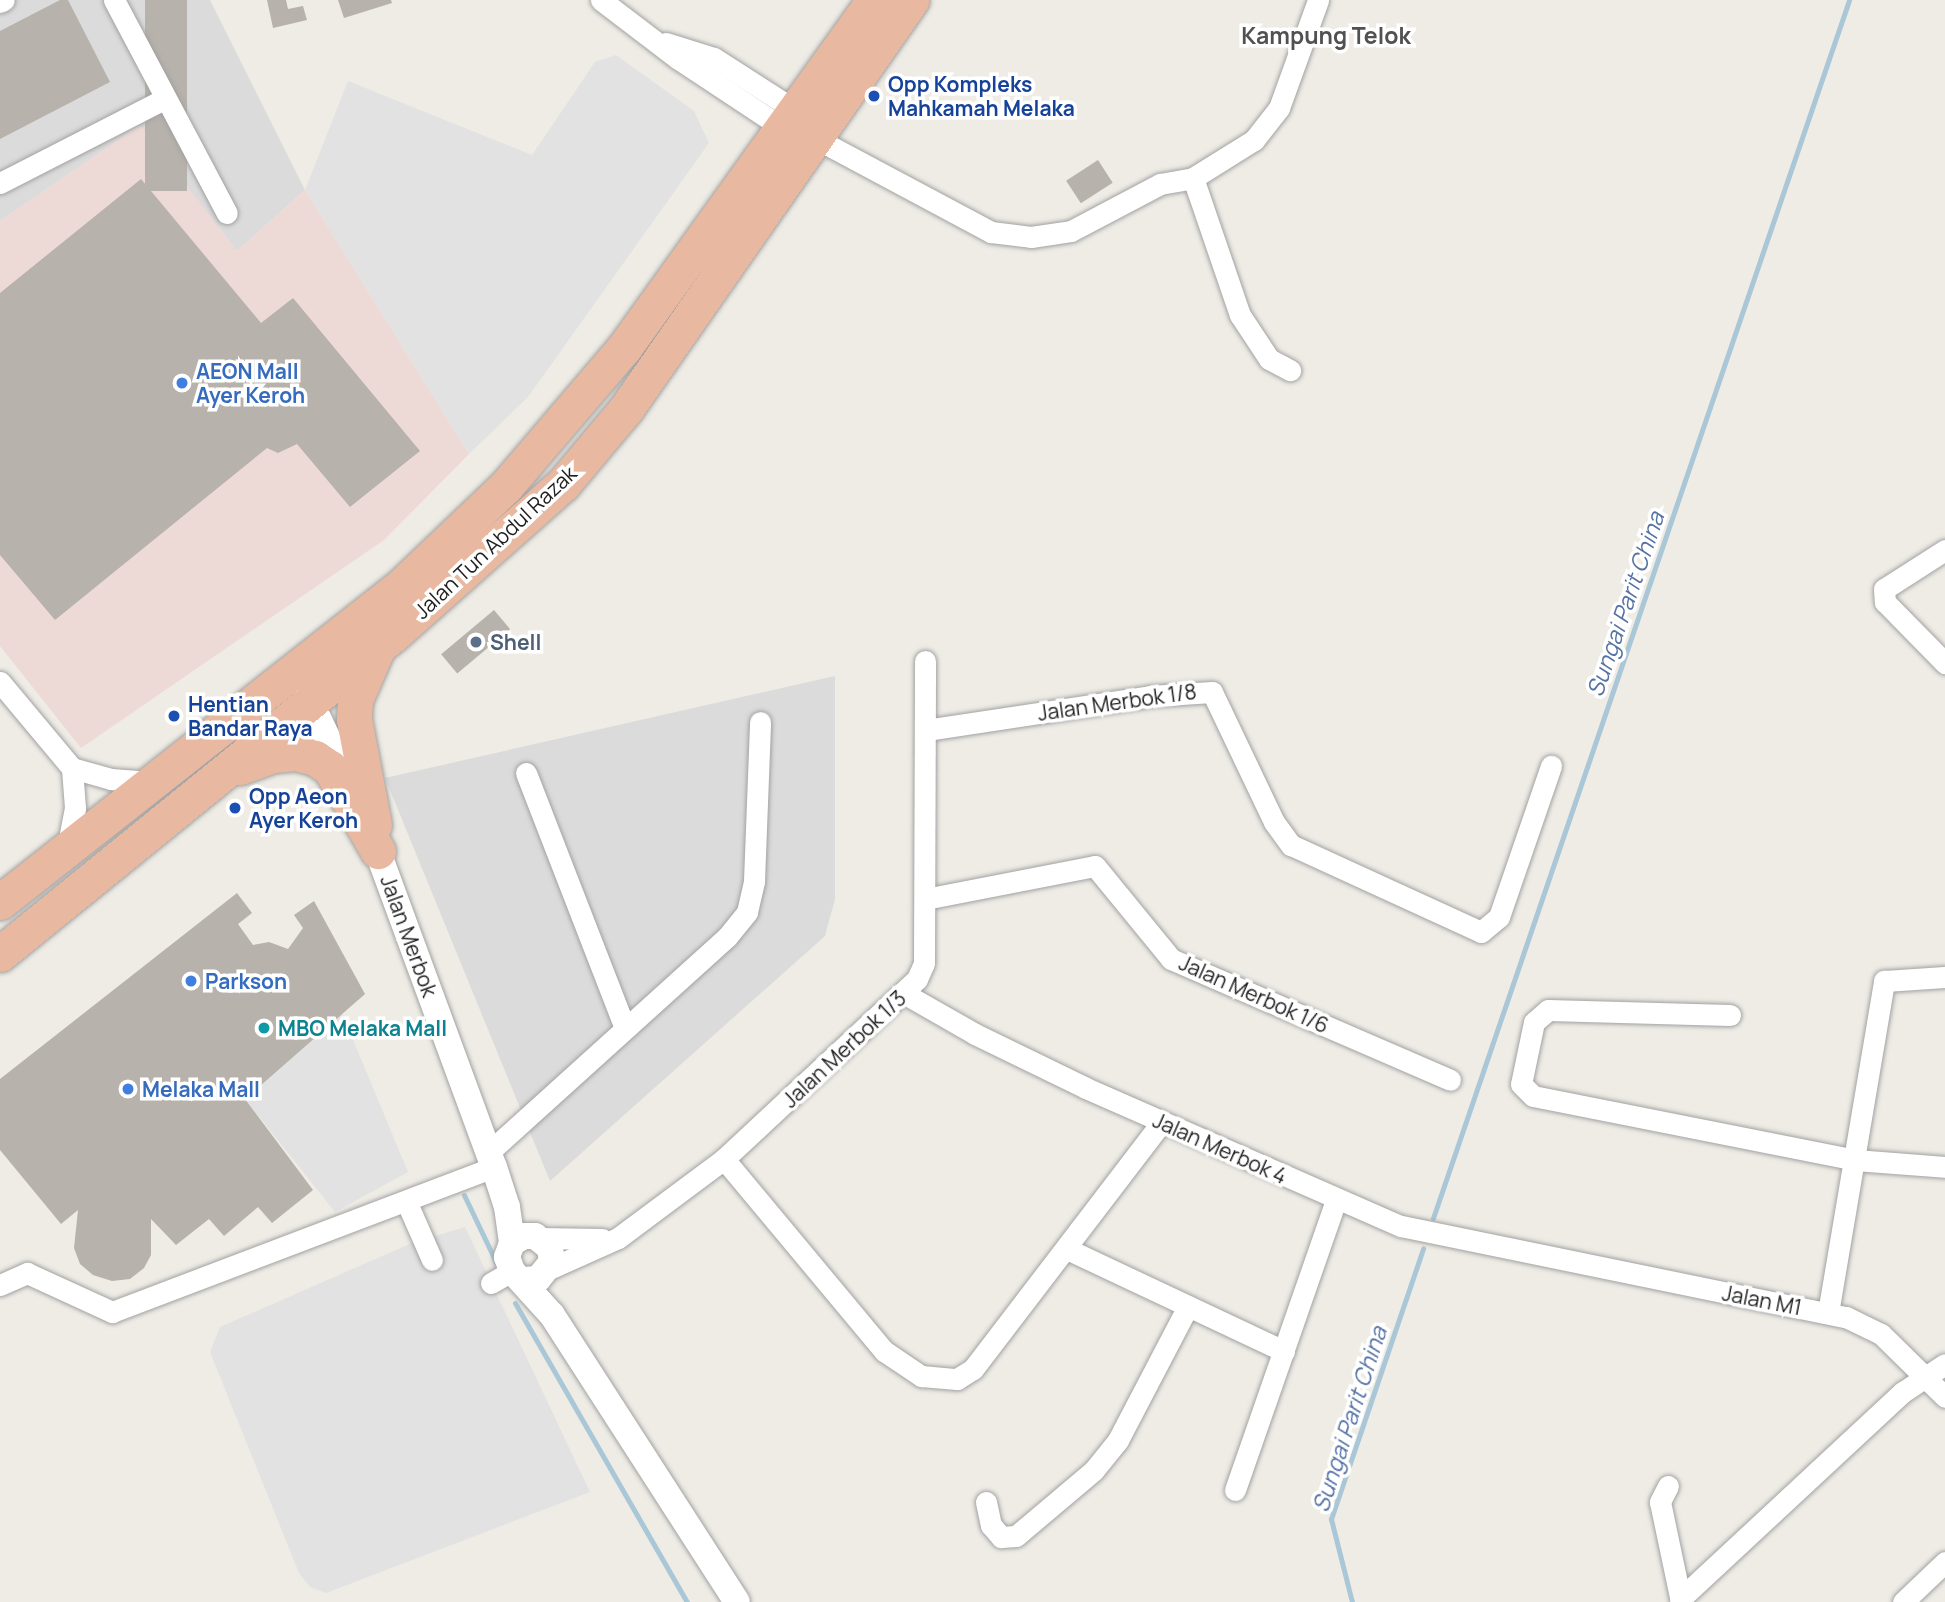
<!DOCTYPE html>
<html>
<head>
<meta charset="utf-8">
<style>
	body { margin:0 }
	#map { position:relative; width:1945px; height:1602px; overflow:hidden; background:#eeece5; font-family:Manrope,sans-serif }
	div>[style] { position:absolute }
	.residential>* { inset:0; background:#dcdbdb }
	.commercial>* { inset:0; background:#eddad6 }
	.parking>* { inset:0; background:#e2e2e2 }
	.stream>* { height:5px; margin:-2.5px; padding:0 2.5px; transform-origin:2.5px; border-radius:2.5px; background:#aac7d7 }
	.building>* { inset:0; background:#b7b2ab; transform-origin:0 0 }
	.roads { filter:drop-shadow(0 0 2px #a2a2a2) drop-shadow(0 0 2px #a2a2a2) }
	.minor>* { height:21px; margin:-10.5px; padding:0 10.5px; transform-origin:10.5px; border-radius:10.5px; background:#fff }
	.tertiary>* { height:26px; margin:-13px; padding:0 13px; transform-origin:13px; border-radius:13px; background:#fff }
	.trunk>* { height:35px; margin:-17.5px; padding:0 17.5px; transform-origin:17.5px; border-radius:17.5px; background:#e8b8a0 }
	.dots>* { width:19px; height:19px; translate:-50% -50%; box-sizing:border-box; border:4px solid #fff; border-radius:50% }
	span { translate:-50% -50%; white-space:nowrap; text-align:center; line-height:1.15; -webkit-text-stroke:7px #fff; paint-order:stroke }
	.transit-label { font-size:21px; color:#164399; font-weight:700 }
	.left { translate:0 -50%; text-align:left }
	.shop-label { font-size:21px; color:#366cbe; font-weight:700 }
	.street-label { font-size:21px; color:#1e1e1e }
	.service-label { font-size:21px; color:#4e5e75; font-weight:700 }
	.culture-label { font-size:21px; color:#0d838f; font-weight:700 }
	.neighbourhood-label { font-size:23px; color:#515151; font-weight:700 }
	.water-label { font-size:23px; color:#5572a4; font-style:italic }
</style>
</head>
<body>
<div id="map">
	<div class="residential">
		<i style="clip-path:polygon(0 0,210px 0,305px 190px,237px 251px,139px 126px,0 221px)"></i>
		<i style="clip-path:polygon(835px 676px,835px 899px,825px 936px,550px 1181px,385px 778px)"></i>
	</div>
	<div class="commercial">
		<i style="clip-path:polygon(140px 125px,237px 251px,305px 190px,469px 454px,384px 540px,81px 748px,0 646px,0 221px)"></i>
	</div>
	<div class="parking">
		<i style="clip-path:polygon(616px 55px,694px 111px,709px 143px,528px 397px,469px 454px,305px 190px,348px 81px,532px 155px,595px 62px)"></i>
		<i style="clip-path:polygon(342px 1013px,408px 1172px,335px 1212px,245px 1099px)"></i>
		<i style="clip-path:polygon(465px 1227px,590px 1492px,326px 1593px,310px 1587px,299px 1573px,210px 1352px,220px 1327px,412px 1243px)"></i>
	</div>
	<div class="stream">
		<i style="left:464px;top:1195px;width:74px;rotate:64.5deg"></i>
		<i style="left:1433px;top:1218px;width:1287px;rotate:-71.14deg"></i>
		<i style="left:515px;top:1303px;width:345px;rotate:60.1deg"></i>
		<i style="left:1352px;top:1602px;width:86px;rotate:-104.2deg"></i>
		<i style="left:1331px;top:1519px;width:286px;rotate:-71.2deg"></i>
	</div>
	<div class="building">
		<i style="clip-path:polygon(60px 0,68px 0,110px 82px,0 139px,0 31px)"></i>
		<i style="left:145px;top:0;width:42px;height:191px"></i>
		<i style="clip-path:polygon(267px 0,286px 0,288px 9px,303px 6px,307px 20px,273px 28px)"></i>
		<i style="clip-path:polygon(338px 0,391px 0,392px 3px,344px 18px)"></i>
		<i style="left:1098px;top:160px;width:27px;height:38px;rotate:57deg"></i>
		<i style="clip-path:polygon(141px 179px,261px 323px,293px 298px,420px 451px,350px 507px,297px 444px,278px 453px,267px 448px,55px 620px,0 555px,0 293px)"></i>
		<i style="left:494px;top:610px;width:25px;height:69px;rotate:50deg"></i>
		<i style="clip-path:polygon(237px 893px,252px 913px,238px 924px,253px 945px,269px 942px,288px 949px,303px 928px,294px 915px,314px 901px,365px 994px,245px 1099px,313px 1190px,272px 1223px,258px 1207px,224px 1236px,209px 1219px,176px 1245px,151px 1219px,151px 1255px,144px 1268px,130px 1279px,112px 1281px,93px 1275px,80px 1264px,74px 1248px,78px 1210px,61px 1224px,0 1150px,0 1079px)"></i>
	</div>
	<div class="roads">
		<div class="minor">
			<i style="left:114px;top:0;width:241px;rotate:62.1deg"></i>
			<i style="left:601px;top:0;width:96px;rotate:37.3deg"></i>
			<i style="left:677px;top:58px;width:156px;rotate:33.5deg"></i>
			<i style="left:807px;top:144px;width:21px;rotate:3deg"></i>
			<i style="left:828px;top:145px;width:185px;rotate:28.1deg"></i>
			<i style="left:991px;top:232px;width:40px;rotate:7.1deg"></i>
			<i style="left:1031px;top:237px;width:40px;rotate:-8.5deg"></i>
			<i style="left:1071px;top:231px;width:101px;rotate:-27.8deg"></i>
			<i style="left:1160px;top:184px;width:34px;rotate:-10deg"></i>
			<i style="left:1193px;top:178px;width:72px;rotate:-31.9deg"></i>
			<i style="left:1254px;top:140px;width:41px;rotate:-52deg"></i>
			<i style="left:1279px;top:108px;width:115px;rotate:-70.1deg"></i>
			<i style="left:0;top:2px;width:4px;rotate:-27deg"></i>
			<i style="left:666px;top:43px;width:50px;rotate:17.4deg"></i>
			<i style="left:714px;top:58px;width:107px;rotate:32.8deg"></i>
			<i style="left:1193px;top:178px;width:145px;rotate:71.1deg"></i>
			<i style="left:1240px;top:315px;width:53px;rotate:56.6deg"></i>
			<i style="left:1269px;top:359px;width:24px;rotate:28deg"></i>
			<i style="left:0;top:183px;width:186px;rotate:-27.1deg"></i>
			<i style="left:1945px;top:550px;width:72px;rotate:147.4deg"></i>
			<i style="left:1884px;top:589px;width:13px;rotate:86deg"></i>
			<i style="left:1885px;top:602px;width:86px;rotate:45.5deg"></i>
			<i style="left:0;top:682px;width:112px;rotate:50.1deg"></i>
			<i style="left:72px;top:768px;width:41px;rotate:15.8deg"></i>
			<i style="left:111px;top:779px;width:40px;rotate:4.3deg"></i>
			<i style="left:926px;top:730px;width:227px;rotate:-8.6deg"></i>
			<i style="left:1150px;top:696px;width:62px;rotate:-3.7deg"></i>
			<i style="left:1212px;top:692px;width:144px;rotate:64.5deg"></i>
			<i style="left:1274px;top:822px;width:29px;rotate:54deg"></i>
			<i style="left:1291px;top:845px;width:209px;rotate:24.6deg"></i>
			<i style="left:1481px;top:932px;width:23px;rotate:-40deg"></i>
			<i style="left:1499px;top:917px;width:160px;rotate:-71deg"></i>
			<i style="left:526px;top:773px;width:271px;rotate:68.8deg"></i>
			<i style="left:67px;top:849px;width:42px;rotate:-79deg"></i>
			<i style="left:75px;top:808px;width:40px;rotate:-94.3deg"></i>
			<i style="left:925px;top:899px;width:173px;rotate:-11deg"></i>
			<i style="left:1095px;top:866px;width:120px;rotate:50.7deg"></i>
			<i style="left:1171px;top:959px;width:304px;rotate:23.4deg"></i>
			<i style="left:905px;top:994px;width:81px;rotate:29.7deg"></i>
			<i style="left:975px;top:1034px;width:123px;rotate:25.9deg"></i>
			<i style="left:1086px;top:1088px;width:344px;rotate:23.7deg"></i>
			<i style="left:1401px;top:1226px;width:454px;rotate:11.6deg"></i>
			<i style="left:1846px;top:1317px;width:39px;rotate:26deg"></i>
			<i style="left:1881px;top:1334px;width:90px;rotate:44.5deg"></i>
			<i style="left:1730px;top:1015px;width:182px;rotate:-178.4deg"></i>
			<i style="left:1548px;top:1010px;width:18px;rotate:139deg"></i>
			<i style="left:1534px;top:1022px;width:63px;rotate:101.8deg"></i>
			<i style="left:1521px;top:1084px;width:17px;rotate:45deg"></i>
			<i style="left:1533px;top:1096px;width:328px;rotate:11.2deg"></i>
			<i style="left:1855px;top:1160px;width:90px;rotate:4.4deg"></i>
			<i style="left:489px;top:1152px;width:321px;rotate:-42.1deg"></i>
			<i style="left:727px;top:937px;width:32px;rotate:-51deg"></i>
			<i style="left:747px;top:912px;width:32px;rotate:-77deg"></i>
			<i style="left:754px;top:881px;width:159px;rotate:-87.8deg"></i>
			<i style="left:724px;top:1159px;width:250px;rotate:50.2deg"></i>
			<i style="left:884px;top:1351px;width:45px;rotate:34deg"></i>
			<i style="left:921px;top:1376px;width:36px;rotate:5deg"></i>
			<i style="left:957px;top:1379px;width:19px;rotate:-32deg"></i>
			<i style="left:973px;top:1369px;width:311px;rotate:-52.6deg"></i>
			<i style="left:407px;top:1203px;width:62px;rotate:66.3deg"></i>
			<i style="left:539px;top:1238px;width:63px;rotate:0.9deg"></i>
			<i style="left:1067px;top:1249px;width:240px;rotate:25.2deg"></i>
			<i style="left:549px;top:1269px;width:76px;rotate:-24.2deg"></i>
			<i style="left:618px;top:1238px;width:132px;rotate:-36.7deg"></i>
			<i style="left:724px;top:1159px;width:264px;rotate:-43deg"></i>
			<i style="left:917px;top:979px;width:17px;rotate:-66deg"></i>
			<i style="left:924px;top:963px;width:302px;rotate:-89.8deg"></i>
			<i style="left:491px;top:1283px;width:24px;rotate:-30deg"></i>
			<i style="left:0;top:1285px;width:30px;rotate:-24deg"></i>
			<i style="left:27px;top:1273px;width:94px;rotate:24.6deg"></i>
			<i style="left:112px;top:1312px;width:409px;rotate:-20.8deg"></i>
			<i style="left:1828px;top:1313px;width:337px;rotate:-80.4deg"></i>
			<i style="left:1884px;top:981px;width:61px;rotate:-3.8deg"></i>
			<i style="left:1668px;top:1486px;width:18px;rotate:117deg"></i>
			<i style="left:1660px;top:1502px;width:102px;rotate:78.1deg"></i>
			<i style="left:1235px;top:1490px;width:307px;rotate:-70.8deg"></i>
			<i style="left:986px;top:1502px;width:24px;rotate:78deg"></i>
			<i style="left:991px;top:1525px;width:16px;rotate:50deg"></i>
			<i style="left:1001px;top:1537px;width:15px;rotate:-4deg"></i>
			<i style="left:1016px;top:1536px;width:102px;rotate:-40.2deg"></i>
			<i style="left:1094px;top:1470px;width:38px;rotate:-51deg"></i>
			<i style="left:1118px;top:1440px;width:151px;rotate:-62.4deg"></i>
			<i style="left:1680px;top:1599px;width:304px;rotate:-42.9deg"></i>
			<i style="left:1903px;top:1392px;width:50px;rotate:-33.7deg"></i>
			<i style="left:1903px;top:1602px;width:58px;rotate:-43.6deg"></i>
		</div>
		<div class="tertiary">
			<i style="left:303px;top:686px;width:105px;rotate:64.7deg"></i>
			<i style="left:372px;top:836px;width:353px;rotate:69.8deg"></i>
			<i style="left:494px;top:1167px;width:42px;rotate:72deg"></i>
			<i style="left:507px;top:1207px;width:36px;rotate:82deg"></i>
			<i style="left:524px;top:1280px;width:14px;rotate:-4deg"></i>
			<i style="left:538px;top:1279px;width:22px;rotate:-51deg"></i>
			<i style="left:552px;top:1262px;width:14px;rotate:-98deg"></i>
			<i style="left:550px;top:1248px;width:19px;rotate:-141deg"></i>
			<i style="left:535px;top:1236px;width:11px;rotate:180deg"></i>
			<i style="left:524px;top:1236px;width:14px;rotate:150deg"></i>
			<i style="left:512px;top:1243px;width:15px;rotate:110deg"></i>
			<i style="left:507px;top:1257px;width:15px;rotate:70deg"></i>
			<i style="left:512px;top:1271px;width:59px;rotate:47.7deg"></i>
			<i style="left:552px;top:1315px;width:341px;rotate:57.2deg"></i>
		</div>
		<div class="trunk">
			<i style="left:240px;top:767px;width:35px;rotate:-20deg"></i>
			<i style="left:273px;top:755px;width:23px;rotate:-5deg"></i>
			<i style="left:296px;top:753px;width:20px;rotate:15deg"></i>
			<i style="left:315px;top:758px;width:18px;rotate:34deg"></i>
			<i style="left:330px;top:768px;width:96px;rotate:60deg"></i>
			<i style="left:374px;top:825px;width:108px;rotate:-100.7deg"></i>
			<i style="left:354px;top:719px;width:19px;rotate:-87deg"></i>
			<i style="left:355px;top:700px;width:52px;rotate:-66.4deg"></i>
			<i style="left:0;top:902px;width:509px;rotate:-38.22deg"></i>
			<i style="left:400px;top:587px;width:146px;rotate:-43.6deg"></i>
			<i style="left:506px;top:486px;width:182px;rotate:-49.5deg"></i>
			<i style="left:624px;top:348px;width:428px;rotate:-54.3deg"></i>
			<i style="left:0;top:954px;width:508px;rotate:-39.08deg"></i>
			<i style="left:394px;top:634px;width:226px;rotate:-41.6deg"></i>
			<i style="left:563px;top:484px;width:98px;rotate:-50deg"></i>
			<i style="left:626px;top:409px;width:499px;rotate:-55.1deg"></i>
		</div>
	</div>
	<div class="dots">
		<i style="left:874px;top:96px;background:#1a4fb4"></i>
		<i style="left:182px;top:383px;background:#3f7fe0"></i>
		<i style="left:476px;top:642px;background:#5c6f8a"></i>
		<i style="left:174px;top:716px;background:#1a4fb4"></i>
		<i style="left:235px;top:808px;background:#1a4fb4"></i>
		<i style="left:191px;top:981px;background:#3f7fe0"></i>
		<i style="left:264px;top:1028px;background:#0f9aa8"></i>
		<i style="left:128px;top:1089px;background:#3f7fe0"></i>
	</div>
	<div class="transit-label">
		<span class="left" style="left:888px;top:96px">Opp Kompleks<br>Mahkamah Melaka</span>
		<span class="left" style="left:188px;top:716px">Hentian<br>Bandar Raya</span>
		<span class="left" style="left:249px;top:808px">Opp Aeon<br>Ayer Keroh</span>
	</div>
	<div class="shop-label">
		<span class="left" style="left:196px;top:383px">AEON Mall<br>Ayer Keroh</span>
		<span class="left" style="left:205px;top:981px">Parkson</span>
		<span class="left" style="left:142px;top:1089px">Melaka Mall</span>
	</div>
	<div class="street-label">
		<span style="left:495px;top:542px;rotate:-43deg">Jalan Tun Abdul Razak</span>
		<span style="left:1117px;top:702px;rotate:-8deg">Jalan Merbok 1/8</span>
		<span style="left:409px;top:936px;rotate:70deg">Jalan Merbok</span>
		<span style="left:1254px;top:994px;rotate:24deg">Jalan Merbok 1/6</span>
		<span style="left:844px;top:1049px;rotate:-43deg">Jalan Merbok 1/3</span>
		<span style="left:1220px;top:1148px;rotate:24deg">Jalan Merbok 4</span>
		<span style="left:1762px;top:1300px;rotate:11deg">Jalan M1</span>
	</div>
	<div class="service-label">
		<span class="left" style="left:490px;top:642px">Shell</span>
	</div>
	<div class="culture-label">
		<span class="left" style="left:278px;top:1028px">MBO Melaka Mall</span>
	</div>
	<div class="neighbourhood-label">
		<span style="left:1326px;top:35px">Kampung Telok</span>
	</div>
	<div class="water-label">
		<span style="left:1625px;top:604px;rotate:-71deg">Sungai Parit China</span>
		<span style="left:1349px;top:1419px;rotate:-72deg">Sungai Parit China</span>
	</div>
</div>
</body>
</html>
